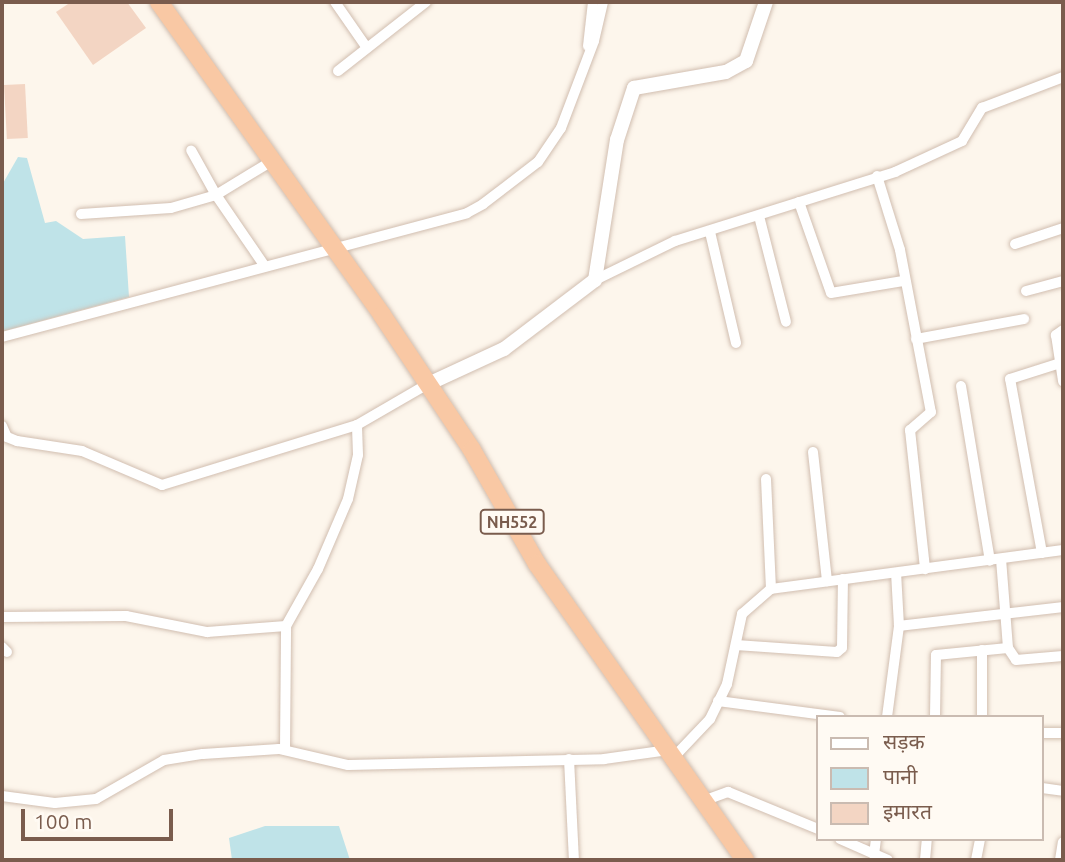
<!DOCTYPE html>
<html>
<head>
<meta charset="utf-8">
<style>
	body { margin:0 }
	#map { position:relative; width:1065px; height:862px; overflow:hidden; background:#fdf6ec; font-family:Ubuntu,"Noto Sans Devanagari",sans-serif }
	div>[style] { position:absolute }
	.water>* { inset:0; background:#bfe3e8 }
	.building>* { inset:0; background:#f3d5c3; transform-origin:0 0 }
	.roads { filter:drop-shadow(0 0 2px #d1beb0) drop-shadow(0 0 2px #d1beb0) }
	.minor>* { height:10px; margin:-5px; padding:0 5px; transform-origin:5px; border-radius:5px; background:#fff }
	.tertiary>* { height:14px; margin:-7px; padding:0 7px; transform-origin:7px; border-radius:7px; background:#fff }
	.trunk>* { height:18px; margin:-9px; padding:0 9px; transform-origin:9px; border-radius:9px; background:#f9c8a4 }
	span { translate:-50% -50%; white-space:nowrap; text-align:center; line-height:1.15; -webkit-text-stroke:6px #fffaf3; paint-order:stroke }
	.shield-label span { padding:2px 5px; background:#fffaf3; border:2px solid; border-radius:5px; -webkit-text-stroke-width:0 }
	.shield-label { font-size:16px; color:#7a5c4d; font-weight:700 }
	.frame { position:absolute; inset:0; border:4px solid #7a5c4d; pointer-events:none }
	.legend { position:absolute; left:816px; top:715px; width:228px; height:126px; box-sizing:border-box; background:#fffaf3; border:2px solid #cabbb1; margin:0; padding:9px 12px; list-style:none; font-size:21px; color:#7a5c4d }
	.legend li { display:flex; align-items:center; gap:14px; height:35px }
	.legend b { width:35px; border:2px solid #cabbb1 }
	.scale { position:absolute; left:21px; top:809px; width:152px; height:32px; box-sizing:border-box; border:4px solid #7a5c4d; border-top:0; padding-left:9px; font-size:21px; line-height:24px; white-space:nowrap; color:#7a5c4d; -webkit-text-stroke:5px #fffaf3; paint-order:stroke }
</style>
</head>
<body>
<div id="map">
	<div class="water">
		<i style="clip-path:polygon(18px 157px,27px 158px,45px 223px,56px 221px,83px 239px,125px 236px,129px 297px,4px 331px,2px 185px)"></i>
		<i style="clip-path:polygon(265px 826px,339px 826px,350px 860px,232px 860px,229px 838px)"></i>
	</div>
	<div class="building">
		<i style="clip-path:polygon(71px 2px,127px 2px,146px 28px,93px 65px,56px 12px)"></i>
		<i style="left:25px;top:84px;width:54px;height:21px;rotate:87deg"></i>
	</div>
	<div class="roads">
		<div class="minor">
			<i style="left:335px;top:2px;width:56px;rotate:55.2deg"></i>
			<i style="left:588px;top:46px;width:44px;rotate:-83.5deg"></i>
			<i style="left:338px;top:71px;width:112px;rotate:-38.1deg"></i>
			<i style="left:877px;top:176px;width:77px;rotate:72.7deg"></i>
			<i style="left:900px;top:250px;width:165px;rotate:79.2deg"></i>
			<i style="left:931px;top:412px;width:28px;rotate:139deg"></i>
			<i style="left:910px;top:430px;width:140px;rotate:83.8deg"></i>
			<i style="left:799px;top:202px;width:96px;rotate:70.6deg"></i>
			<i style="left:831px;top:293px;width:73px;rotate:-9.5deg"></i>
			<i style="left:81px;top:214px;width:90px;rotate:-3.8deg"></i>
			<i style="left:171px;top:208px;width:47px;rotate:-16.1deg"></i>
			<i style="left:216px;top:195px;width:51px;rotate:-119.1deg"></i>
			<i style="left:759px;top:216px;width:109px;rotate:75.7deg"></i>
			<i style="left:710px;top:232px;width:114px;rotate:76.8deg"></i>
			<i style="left:1015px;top:244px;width:51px;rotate:-18.4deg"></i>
			<i style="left:264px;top:265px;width:85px;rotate:-124.4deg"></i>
			<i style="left:216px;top:195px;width:66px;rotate:-31.3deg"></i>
			<i style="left:595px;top:280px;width:89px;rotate:-26deg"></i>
			<i style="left:675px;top:241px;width:231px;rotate:-17.4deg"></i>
			<i style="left:895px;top:172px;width:74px;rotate:-24.8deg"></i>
			<i style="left:962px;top:141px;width:39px;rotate:-59deg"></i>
			<i style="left:982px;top:108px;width:87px;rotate:-20.9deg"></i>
			<i style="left:1026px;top:291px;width:38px;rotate:-15deg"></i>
			<i style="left:1063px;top:330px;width:9px;rotate:144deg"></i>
			<i style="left:1056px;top:335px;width:47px;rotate:81.3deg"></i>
			<i style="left:2px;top:337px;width:481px;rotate:-14.9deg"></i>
			<i style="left:467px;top:213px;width:18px;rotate:-29deg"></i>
			<i style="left:483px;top:204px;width:69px;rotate:-37.4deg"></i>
			<i style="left:538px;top:162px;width:41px;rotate:-55.9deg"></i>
			<i style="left:561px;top:128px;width:93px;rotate:-69.2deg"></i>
			<i style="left:594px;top:41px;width:40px;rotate:-77deg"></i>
			<i style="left:916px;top:339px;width:110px;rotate:-10.5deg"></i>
			<i style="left:961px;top:386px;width:177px;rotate:80.6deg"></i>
			<i style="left:2px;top:426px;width:12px;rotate:66deg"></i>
			<i style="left:7px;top:437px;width:11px;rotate:22deg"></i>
			<i style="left:17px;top:441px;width:66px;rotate:8.7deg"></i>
			<i style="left:82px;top:451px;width:87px;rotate:23deg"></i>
			<i style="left:162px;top:485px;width:204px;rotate:-17.1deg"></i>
			<i style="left:813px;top:452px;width:130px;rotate:83.8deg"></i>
			<i style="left:766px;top:479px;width:110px;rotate:87.4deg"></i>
			<i style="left:1042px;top:553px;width:177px;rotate:-100.4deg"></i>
			<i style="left:1010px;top:379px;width:52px;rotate:-17.7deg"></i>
			<i style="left:1001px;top:559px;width:89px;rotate:85.5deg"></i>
			<i style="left:2px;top:617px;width:124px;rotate:-0.5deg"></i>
			<i style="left:126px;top:616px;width:83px;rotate:11.2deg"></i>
			<i style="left:207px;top:632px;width:79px;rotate:-4.3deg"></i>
			<i style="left:899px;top:626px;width:165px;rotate:-6.6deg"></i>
			<i style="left:736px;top:645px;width:101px;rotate:4deg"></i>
			<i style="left:837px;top:652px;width:6px;rotate:-39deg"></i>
			<i style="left:842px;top:648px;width:69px;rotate:-89.2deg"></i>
			<i style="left:2px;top:647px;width:7px;rotate:45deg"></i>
			<i style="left:718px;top:701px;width:123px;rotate:7.5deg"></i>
			<i style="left:887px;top:717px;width:92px;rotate:-82.5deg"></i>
			<i style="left:899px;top:626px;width:53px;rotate:-93.2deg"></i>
			<i style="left:935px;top:717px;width:62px;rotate:-89.1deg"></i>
			<i style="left:936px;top:655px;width:72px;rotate:-5.6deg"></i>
			<i style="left:1008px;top:648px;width:14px;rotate:56deg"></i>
			<i style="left:1016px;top:660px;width:47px;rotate:-4.9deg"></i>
			<i style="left:982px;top:717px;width:67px;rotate:-90deg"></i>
			<i style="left:1042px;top:733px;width:21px"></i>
			<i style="left:285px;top:750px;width:124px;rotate:-89.5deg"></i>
			<i style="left:286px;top:626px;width:65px;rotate:-60.7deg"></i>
			<i style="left:318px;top:569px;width:76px;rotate:-66.8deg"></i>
			<i style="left:348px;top:499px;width:45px;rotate:-77.2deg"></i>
			<i style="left:358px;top:455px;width:30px;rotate:-92deg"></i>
			<i style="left:357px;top:425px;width:80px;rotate:-30.1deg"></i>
			<i style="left:673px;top:758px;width:54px;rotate:-46.5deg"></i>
			<i style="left:710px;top:719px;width:39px;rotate:-64deg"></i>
			<i style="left:727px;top:684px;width:72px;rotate:-77.9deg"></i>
			<i style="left:742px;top:614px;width:38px;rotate:-41deg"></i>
			<i style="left:771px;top:589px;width:295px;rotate:-7.6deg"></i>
			<i style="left:569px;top:759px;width:101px;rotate:87.2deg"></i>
			<i style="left:1042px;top:788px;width:21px;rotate:8deg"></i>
			<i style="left:2px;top:796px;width:53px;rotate:7.5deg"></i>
			<i style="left:55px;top:803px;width:41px;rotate:-5.6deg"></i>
			<i style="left:96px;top:799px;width:78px;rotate:-29.8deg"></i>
			<i style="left:164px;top:760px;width:39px;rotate:-9deg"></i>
			<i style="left:203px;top:754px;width:76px;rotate:-3.8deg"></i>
			<i style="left:279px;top:749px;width:71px;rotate:13.1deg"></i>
			<i style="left:348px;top:765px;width:256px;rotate:-1.3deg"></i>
			<i style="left:604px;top:759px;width:65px;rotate:-8deg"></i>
			<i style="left:703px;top:801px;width:27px;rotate:-20deg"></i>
			<i style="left:728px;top:792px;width:97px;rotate:22.3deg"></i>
			<i style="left:840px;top:839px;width:52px;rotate:23.6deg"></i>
			<i style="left:874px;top:855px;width:16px;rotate:-83deg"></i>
			<i style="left:925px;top:860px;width:21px;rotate:-85deg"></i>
			<i style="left:976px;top:860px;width:21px;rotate:-79deg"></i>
			<i style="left:1060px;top:860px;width:18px;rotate:-81deg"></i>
		</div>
		<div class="tertiary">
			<i style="left:426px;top:385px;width:86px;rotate:-24.8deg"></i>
			<i style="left:504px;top:349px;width:114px;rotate:-37.2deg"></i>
			<i style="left:595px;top:280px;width:142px;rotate:-81.1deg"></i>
			<i style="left:617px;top:140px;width:55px;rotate:-71.9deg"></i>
			<i style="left:634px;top:88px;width:93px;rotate:-9.9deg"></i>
			<i style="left:726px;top:72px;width:23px;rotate:-29deg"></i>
			<i style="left:746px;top:61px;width:62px;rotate:-71.3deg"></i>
		</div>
		<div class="trunk">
			<i style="left:159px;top:2px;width:384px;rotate:54.5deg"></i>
			<i style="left:382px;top:315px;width:162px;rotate:56.3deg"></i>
			<i style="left:472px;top:450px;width:131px;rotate:60.3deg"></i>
			<i style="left:537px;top:564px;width:362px;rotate:54.9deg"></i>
		</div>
	</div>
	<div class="shield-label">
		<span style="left:512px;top:522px">NH552</span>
	</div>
	<div class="frame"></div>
	<ul class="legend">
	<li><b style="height:9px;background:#fff"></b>सड़क</li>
	<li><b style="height:19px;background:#bfe3e8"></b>पानी</li>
	<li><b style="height:19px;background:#f3d5c3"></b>इमारत</li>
	</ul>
	<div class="scale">100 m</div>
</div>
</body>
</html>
